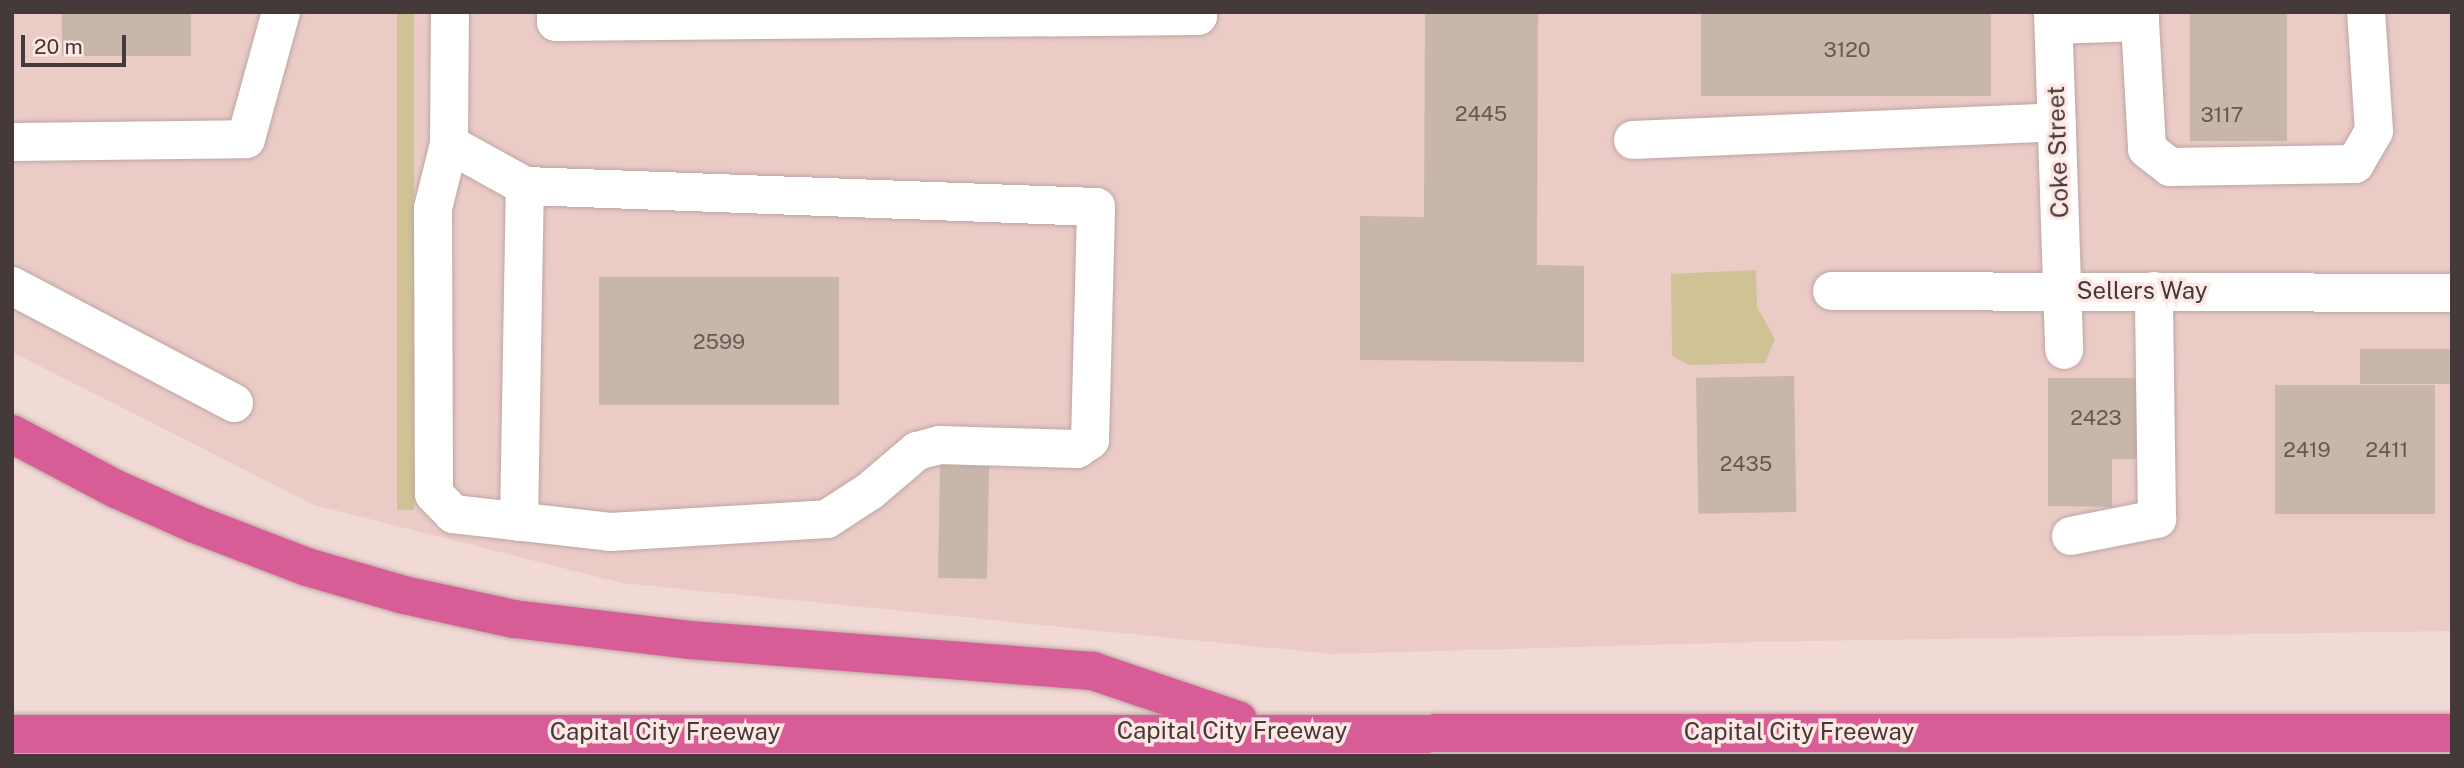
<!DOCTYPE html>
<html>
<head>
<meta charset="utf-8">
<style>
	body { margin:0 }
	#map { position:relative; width:2464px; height:768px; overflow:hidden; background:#f1d9d6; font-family:"Public Sans",sans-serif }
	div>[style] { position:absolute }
	.built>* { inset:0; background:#ebcbc6 }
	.green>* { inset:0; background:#d0c294; transform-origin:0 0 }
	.building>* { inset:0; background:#c7b6a9; transform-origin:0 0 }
	.roads { filter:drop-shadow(0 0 2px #bca6a3) drop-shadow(0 0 2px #bca6a3) }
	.minor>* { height:38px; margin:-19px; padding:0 19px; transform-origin:19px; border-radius:19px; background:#fff }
	.highway>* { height:38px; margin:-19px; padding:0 19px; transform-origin:19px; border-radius:19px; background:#d85c95 }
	span { translate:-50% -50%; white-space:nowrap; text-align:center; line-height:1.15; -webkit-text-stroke:7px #ffe7e3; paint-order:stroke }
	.number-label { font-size:21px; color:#655955 }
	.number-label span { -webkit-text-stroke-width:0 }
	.street-label { font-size:24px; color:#443a39 }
	.frame { position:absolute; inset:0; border:14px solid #443a39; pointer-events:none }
	.scale { position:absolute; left:21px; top:35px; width:105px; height:32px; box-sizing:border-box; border:4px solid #443a39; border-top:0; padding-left:9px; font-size:21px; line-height:24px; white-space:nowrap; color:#443a39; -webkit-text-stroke:5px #ffe7e3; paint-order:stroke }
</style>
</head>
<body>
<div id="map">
	<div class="built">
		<i style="clip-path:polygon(12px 12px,2452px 12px,2452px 631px,1754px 642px,1332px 654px,622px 583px,314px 505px,12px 352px)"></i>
	</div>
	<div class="green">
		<i style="left:397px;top:12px;width:17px;height:498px"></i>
		<i style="clip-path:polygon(1756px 270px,1757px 307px,1775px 339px,1765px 363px,1689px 365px,1672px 356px,1671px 274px)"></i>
	</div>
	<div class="building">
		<i style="left:62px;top:12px;width:129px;height:44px"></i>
		<i style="clip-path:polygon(1425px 12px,1538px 12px,1537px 265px,1584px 266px,1584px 362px,1360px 360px,1360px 216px,1424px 217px)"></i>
		<i style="left:1701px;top:12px;width:290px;height:84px"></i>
		<i style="left:2190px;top:12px;width:97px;height:129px"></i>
		<i style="left:599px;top:277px;width:240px;height:128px"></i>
		<i style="left:2360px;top:349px;width:92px;height:35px"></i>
		<i style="left:1794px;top:376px;width:136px;height:98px;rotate:89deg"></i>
		<i style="clip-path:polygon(2048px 378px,2144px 378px,2144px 459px,2112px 459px,2112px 507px,2048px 506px)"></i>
		<i style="left:2275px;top:385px;width:160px;height:129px"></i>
		<i style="left:940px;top:465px;width:49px;height:113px;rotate:1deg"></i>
	</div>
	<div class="roads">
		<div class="minor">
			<i style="left:556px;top:12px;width:10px;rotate:90deg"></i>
			<i style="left:556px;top:22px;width:642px;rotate:-0.54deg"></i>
			<i style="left:1198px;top:16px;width:4px;rotate:-90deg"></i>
			<i style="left:2053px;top:12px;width:338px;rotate:88.1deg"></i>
			<i style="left:2140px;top:22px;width:127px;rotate:86.8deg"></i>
			<i style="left:2147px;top:149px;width:29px;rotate:38deg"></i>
			<i style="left:2170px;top:167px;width:185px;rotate:-0.9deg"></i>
			<i style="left:2355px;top:164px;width:38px;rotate:-60deg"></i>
			<i style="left:2374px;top:131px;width:119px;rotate:-93.8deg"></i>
			<i style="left:2054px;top:25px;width:86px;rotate:-2deg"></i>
			<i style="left:2140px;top:22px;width:10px;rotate:-90deg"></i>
			<i style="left:1633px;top:140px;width:424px;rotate:-2.4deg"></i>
			<i style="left:12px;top:142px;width:234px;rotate:-0.7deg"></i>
			<i style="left:246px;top:139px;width:132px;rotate:-74.6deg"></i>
			<i style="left:449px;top:144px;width:66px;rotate:104deg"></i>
			<i style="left:433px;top:208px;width:286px;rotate:89.8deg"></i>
			<i style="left:434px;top:494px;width:28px;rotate:46deg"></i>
			<i style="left:453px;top:514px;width:158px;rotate:6.5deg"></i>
			<i style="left:610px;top:532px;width:217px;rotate:-3.4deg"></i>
			<i style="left:827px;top:519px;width:51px;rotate:-33.1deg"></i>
			<i style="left:870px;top:491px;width:62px;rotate:-40.4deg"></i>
			<i style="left:917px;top:451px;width:23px;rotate:-15deg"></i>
			<i style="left:939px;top:445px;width:138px;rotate:1.7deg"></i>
			<i style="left:1077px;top:449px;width:16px;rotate:-35deg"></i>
			<i style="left:1090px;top:440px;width:233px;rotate:-88.5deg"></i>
			<i style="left:1096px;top:207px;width:571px;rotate:-177.89deg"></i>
			<i style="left:525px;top:186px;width:87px;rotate:-151.1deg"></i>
			<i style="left:449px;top:144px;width:132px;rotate:-89.6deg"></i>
			<i style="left:12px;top:286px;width:251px;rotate:27.8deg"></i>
			<i style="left:1832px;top:291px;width:620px;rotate:0.18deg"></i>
			<i style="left:519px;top:522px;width:336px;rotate:-89deg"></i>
			<i style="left:2071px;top:536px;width:88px;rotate:-11.2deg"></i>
			<i style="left:2157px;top:519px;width:228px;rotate:-90.8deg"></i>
		</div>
		<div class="highway">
			<i style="left:12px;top:434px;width:118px;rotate:27.9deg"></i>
			<i style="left:116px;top:489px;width:86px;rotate:23.9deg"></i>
			<i style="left:195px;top:524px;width:120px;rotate:21deg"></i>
			<i style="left:307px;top:567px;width:101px;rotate:16.1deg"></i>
			<i style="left:404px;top:595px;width:113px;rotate:12.3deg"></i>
			<i style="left:514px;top:619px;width:176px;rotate:6.8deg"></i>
			<i style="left:689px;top:640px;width:405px;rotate:4.4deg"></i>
			<i style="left:1093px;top:671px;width:153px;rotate:18.7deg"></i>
			<i style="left:12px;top:734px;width:2440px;rotate:-0.02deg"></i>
		</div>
	</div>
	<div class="number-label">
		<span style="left:1847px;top:50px">3120</span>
		<span style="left:1481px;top:114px">2445</span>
		<span style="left:2222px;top:115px">3117</span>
		<span style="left:719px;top:342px">2599</span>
		<span style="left:2096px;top:418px">2423</span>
		<span style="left:2307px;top:450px">2419</span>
		<span style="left:2387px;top:450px">2411</span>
		<span style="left:1746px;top:464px">2435</span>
	</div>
	<div class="street-label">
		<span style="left:2058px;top:152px;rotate:-92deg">Coke Street</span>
		<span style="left:2142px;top:291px">Sellers Way</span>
		<span style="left:1232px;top:731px">Capital City Freeway</span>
		<span style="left:665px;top:732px">Capital City Freeway</span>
		<span style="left:1799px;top:732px">Capital City Freeway</span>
	</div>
	<div class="frame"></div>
	<div class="scale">20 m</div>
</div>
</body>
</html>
